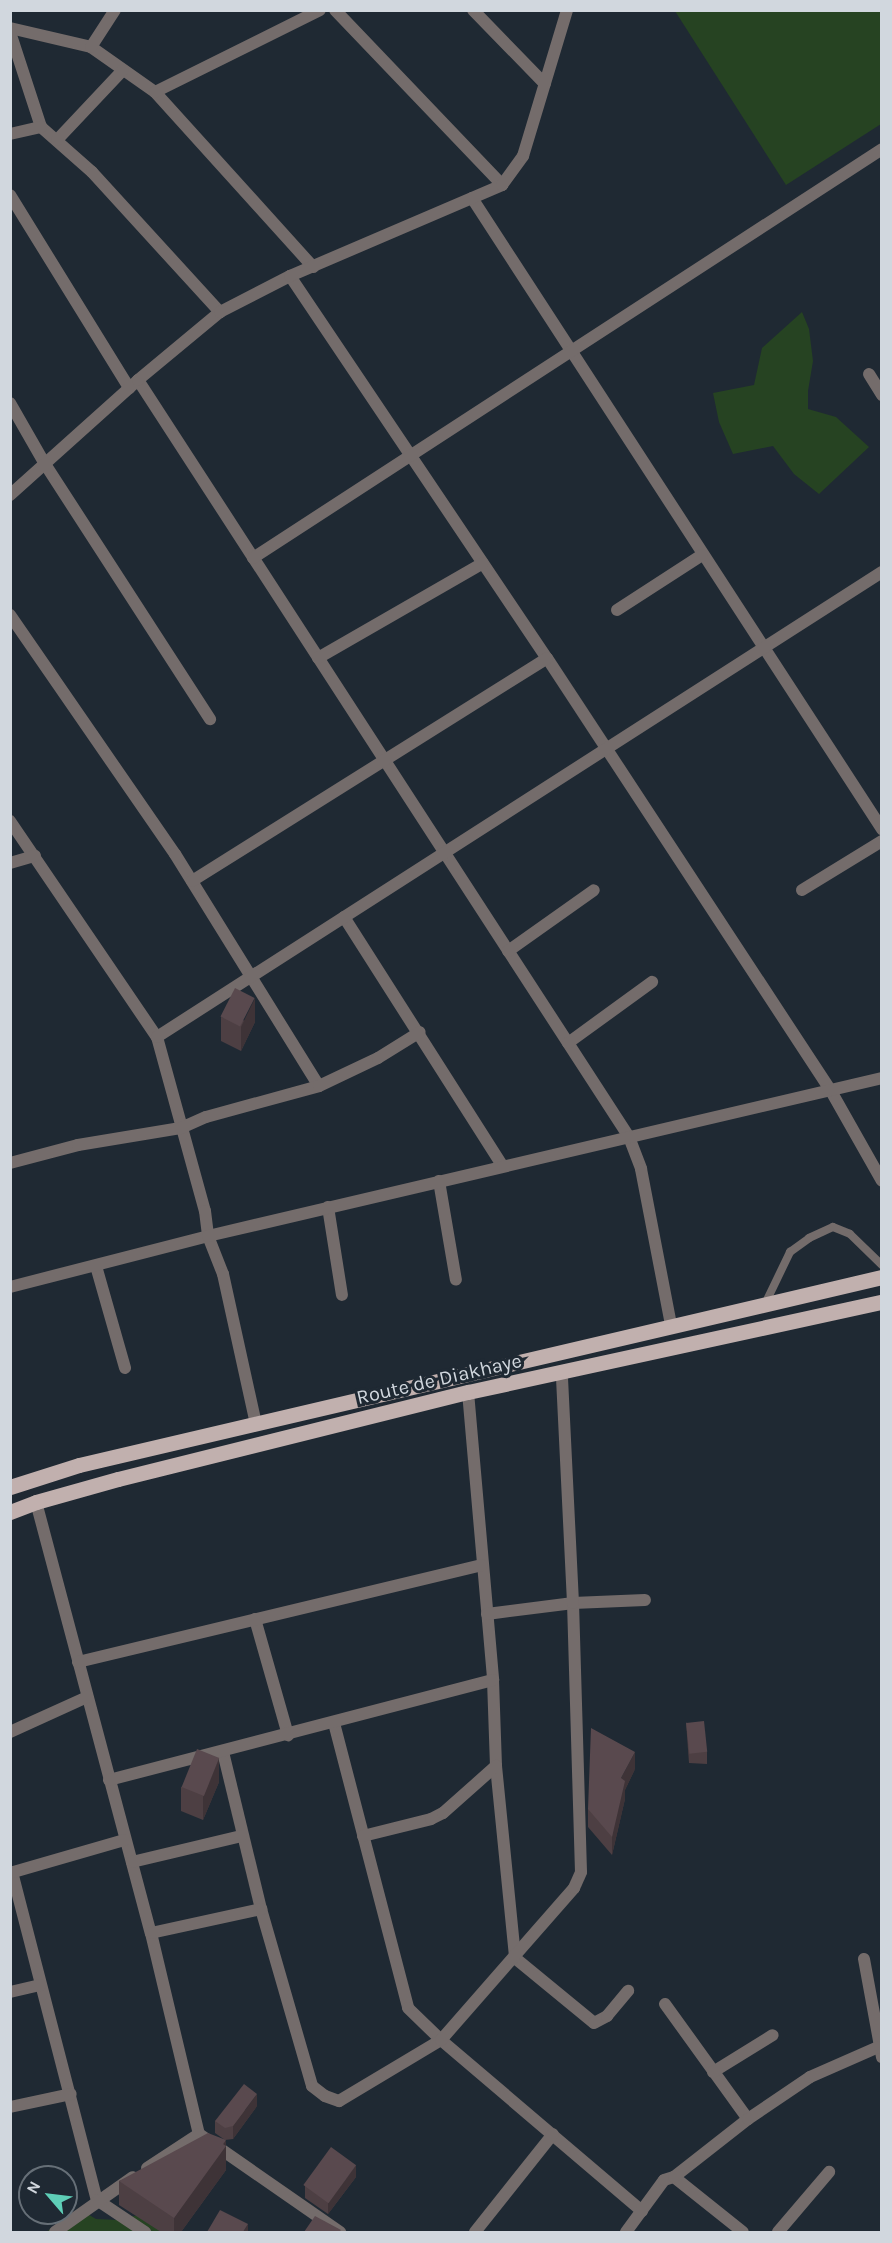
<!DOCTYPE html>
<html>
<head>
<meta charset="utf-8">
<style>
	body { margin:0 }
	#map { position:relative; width:892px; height:2243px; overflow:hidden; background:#1f2933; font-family:Karla,sans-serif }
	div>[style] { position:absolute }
	.green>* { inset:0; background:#264322 }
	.lane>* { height:8px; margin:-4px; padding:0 4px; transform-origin:4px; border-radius:4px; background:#746c6b }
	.street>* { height:12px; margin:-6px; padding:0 6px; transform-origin:6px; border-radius:6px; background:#746c6b }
	.primary>* { height:15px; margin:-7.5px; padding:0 7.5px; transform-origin:7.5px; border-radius:7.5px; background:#c1b0ae }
	.wall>* { inset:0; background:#4d3f43 }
	.shaded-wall>* { inset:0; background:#3e3337 }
	.building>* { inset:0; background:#59494e; transform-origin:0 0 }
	span { translate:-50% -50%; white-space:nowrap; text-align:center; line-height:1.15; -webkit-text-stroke:6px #1f2933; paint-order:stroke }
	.street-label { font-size:20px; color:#d1d7de }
	.frame { position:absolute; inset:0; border:12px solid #d1d7de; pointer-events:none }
	.north { position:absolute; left:18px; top:2165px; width:60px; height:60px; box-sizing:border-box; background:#1f2933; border:2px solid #666f77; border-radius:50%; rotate:298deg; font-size:16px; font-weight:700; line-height:24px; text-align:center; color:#d1d7de }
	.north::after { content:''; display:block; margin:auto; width:21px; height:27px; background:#5eceb7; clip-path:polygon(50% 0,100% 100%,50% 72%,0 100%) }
</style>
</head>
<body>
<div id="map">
	<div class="green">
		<i style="clip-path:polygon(675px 11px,881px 11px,881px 124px,786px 185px)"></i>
		<i style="clip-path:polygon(802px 312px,809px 329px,813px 361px,808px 391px,808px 409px,836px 417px,869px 447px,819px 494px,794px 474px,773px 446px,733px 454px,719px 422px,713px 393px,754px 385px,762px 348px)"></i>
		<i style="clip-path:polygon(79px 2209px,96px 2219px,118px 2220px,142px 2214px,167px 2232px,46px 2232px)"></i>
	</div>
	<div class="lane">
		<i style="left:765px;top:1304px;width:58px;rotate:-64.3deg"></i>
		<i style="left:790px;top:1252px;width:24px;rotate:-36deg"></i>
		<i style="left:809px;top:1238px;width:26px;rotate:-25deg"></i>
		<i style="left:833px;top:1227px;width:18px;rotate:22deg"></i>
		<i style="left:850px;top:1234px;width:45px;rotate:44.1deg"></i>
	</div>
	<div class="street">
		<i style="left:335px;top:10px;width:242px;rotate:46.3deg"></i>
		<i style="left:473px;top:10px;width:103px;rotate:45.8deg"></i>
		<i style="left:10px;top:28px;width:83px;rotate:13.2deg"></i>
		<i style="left:91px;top:47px;width:78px;rotate:35.1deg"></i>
		<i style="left:155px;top:92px;width:236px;rotate:47.9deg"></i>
		<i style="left:10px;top:32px;width:100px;rotate:71.9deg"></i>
		<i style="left:41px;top:127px;width:68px;rotate:41.4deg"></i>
		<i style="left:92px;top:172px;width:190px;rotate:47.6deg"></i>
		<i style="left:91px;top:47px;width:44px;rotate:-57deg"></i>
		<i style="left:155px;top:92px;width:184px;rotate:-26.4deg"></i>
		<i style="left:10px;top:134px;width:32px;rotate:-13deg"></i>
		<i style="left:57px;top:140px;width:96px;rotate:-46.7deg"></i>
		<i style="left:10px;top:195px;width:227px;rotate:58.3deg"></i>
		<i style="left:472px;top:198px;width:753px;rotate:56.99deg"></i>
		<i style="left:290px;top:276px;width:460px;rotate:56.1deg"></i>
		<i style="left:547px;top:658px;width:518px;rotate:56.74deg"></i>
		<i style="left:831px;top:1091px;width:103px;rotate:60.5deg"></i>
		<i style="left:869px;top:374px;width:25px;rotate:58deg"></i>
		<i style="left:138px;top:380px;width:902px;rotate:57.03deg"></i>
		<i style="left:629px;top:1137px;width:34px;rotate:69deg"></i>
		<i style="left:641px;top:1169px;width:159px;rotate:79.1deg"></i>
		<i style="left:10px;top:403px;width:70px;rotate:60.2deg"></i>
		<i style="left:45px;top:464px;width:304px;rotate:57.1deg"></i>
		<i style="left:10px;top:495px;width:172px;rotate:-41.9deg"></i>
		<i style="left:138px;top:380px;width:107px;rotate:-39.7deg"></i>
		<i style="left:220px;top:312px;width:79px;rotate:-27.2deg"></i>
		<i style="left:290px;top:276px;width:231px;rotate:-23.2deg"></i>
		<i style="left:502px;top:185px;width:36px;rotate:-54deg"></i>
		<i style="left:523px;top:156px;width:152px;rotate:-73.2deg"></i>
		<i style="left:253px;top:558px;width:750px;rotate:-33.03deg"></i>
		<i style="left:617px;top:610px;width:101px;rotate:-32.9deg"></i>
		<i style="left:10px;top:615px;width:290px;rotate:55.4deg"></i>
		<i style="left:175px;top:854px;width:273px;rotate:58.2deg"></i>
		<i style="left:318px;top:658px;width:190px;rotate:-29.9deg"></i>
		<i style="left:10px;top:821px;width:261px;rotate:55.8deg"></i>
		<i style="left:157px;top:1037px;width:180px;rotate:74.6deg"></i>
		<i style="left:205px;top:1211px;width:25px;rotate:83deg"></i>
		<i style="left:208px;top:1236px;width:41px;rotate:68.5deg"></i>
		<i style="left:223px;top:1274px;width:154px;rotate:77.6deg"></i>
		<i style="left:10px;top:863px;width:26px;rotate:-16deg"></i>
		<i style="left:192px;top:881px;width:419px;rotate:-32.1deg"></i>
		<i style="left:802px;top:890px;width:94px;rotate:-31.5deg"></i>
		<i style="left:344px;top:917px;width:294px;rotate:57.5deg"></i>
		<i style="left:508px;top:951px;width:105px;rotate:-35.3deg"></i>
		<i style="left:157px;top:1037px;width:861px;rotate:-32.68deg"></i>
		<i style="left:568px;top:1043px;width:104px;rotate:-36deg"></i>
		<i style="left:10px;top:1163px;width:70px;rotate:-14.8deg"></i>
		<i style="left:78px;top:1145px;width:104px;rotate:-9.4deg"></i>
		<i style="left:181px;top:1128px;width:27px;rotate:-24deg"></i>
		<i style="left:206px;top:1117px;width:117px;rotate:-15.3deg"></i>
		<i style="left:319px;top:1086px;width:65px;rotate:-25.4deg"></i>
		<i style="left:378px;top:1058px;width:49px;rotate:-31.8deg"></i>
		<i style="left:439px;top:1181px;width:100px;rotate:80.3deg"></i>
		<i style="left:328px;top:1207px;width:89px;rotate:81deg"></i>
		<i style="left:96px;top:1266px;width:106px;rotate:74.1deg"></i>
		<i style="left:10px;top:1287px;width:204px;rotate:-14.4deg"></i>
		<i style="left:208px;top:1236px;width:692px;rotate:-13.19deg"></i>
		<i style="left:468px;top:1392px;width:289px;rotate:85deg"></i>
		<i style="left:493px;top:1680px;width:86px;rotate:88deg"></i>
		<i style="left:496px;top:1766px;width:193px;rotate:84.3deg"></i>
		<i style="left:515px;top:1958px;width:102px;rotate:39.4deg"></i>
		<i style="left:594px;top:2023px;width:15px;rotate:-28deg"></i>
		<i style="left:607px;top:2016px;width:33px;rotate:-50deg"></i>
		<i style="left:36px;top:1502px;width:446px;rotate:75.1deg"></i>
		<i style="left:151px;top:1933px;width:207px;rotate:76.6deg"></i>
		<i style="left:199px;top:2134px;width:172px;rotate:34.8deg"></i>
		<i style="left:487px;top:1614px;width:87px;rotate:-7.3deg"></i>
		<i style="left:573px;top:1603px;width:72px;rotate:-2.4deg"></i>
		<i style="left:255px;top:1619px;width:121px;rotate:74.1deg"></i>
		<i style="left:78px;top:1662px;width:415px;rotate:-13.5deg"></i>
		<i style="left:334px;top:1723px;width:294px;rotate:75.4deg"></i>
		<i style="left:408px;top:2008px;width:46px;rotate:44.1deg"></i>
		<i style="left:441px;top:2040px;width:264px;rotate:40.4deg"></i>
		<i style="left:10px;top:1732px;width:85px;rotate:-24.4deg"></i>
		<i style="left:223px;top:1752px;width:162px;rotate:76.4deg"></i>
		<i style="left:261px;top:1909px;width:184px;rotate:73.9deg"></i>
		<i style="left:312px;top:2086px;width:16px;rotate:38deg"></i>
		<i style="left:325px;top:2096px;width:15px;rotate:20deg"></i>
		<i style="left:339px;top:2101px;width:119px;rotate:-30.9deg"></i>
		<i style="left:441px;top:2040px;width:202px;rotate:-48.8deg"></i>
		<i style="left:574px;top:1888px;width:17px;rotate:-66deg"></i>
		<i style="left:581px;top:1872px;width:269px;rotate:-91.7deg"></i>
		<i style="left:573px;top:1603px;width:229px;rotate:-92.8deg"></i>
		<i style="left:109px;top:1780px;width:397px;rotate:-14.6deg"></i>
		<i style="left:363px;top:1836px;width:70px;rotate:-14deg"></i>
		<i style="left:431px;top:1819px;width:13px;rotate:-27deg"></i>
		<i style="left:443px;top:1813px;width:71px;rotate:-41.6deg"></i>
		<i style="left:132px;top:1862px;width:112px;rotate:-13.4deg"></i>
		<i style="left:12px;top:1872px;width:339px;rotate:75.5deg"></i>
		<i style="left:97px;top:2200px;width:58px;rotate:33.7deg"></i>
		<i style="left:10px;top:1873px;width:119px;rotate:-16.1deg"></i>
		<i style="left:151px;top:1933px;width:113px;rotate:-12.3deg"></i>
		<i style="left:864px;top:1959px;width:100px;rotate:79.6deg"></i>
		<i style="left:10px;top:1992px;width:31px;rotate:-13deg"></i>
		<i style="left:665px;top:2004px;width:142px;rotate:54.2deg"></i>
		<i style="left:713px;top:2072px;width:70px;rotate:-31.7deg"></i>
		<i style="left:10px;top:2107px;width:62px;rotate:-12deg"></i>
		<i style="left:147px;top:2168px;width:62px;rotate:-33.2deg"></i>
		<i style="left:674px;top:2177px;width:88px;rotate:38.6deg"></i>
		<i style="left:55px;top:2232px;width:95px;rotate:-35.2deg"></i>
		<i style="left:475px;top:2232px;width:125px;rotate:-51.5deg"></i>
		<i style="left:626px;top:2232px;width:64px;rotate:-53.8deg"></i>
		<i style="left:664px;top:2180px;width:10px;rotate:-17deg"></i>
		<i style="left:674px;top:2177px;width:94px;rotate:-38.1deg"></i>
		<i style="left:748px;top:2119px;width:75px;rotate:-34.1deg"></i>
		<i style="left:810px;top:2077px;width:74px;rotate:-23.8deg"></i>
		<i style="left:778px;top:2232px;width:79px;rotate:-49.6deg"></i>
	</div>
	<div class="primary">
		<i style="left:10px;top:1487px;width:72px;rotate:-17.7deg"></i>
		<i style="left:79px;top:1465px;width:825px;rotate:-13.18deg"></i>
		<i style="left:10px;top:1512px;width:28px;rotate:-21deg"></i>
		<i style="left:36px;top:1502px;width:85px;rotate:-15.7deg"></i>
		<i style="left:118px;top:1479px;width:361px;rotate:-14deg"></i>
		<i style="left:468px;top:1392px;width:424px;rotate:-12.3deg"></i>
	</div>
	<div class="wall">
		<i style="clip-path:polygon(221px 1017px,255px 1022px,241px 1051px,221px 1041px)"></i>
		<i style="clip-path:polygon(686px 1722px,707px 1752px,707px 1764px,689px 1763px)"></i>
		<i style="clip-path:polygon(635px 1769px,625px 1790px,625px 1799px,612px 1855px,588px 1827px,588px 1809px)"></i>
		<i style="clip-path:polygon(219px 1782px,203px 1820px,181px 1811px,181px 1787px)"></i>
		<i style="clip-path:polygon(257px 2106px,233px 2139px,225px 2140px,226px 2170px,181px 2232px,161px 2232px,119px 2205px,119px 2181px,225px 2140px,215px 2133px,215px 2121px)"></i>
		<i style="clip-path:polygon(356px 2177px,328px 2214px,305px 2198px,305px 2186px)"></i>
	</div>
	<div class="shaded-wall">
		<i style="clip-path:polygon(255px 998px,255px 1022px,241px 1051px,241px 1027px)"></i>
		<i style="clip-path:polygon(635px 1752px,635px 1769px,625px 1790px,625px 1799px,612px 1855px,612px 1837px,621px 1778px)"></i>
		<i style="clip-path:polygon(219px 1758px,219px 1782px,203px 1820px,203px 1797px)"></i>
		<i style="clip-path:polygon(257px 2094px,257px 2106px,233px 2139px,233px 2126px)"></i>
		<i style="clip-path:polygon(226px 2140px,226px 2170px,181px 2232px,174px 2232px,174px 2218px)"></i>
		<i style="clip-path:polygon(356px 2165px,356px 2177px,328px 2214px,328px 2202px)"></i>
		<i style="clip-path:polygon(248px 2224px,248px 2232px,243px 2232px)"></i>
	</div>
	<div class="building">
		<i style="left:235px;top:988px;width:22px;height:32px;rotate:27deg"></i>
		<i style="left:704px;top:1721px;width:31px;height:18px;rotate:84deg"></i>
		<i style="clip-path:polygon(591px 1728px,635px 1752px,621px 1778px,625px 1781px,612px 1837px,588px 1809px)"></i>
		<i style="left:197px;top:1749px;width:24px;height:41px;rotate:22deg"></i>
		<i style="clip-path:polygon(244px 2084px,257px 2094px,233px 2126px,225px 2128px,215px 2121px)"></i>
		<i style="clip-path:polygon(208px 2133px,226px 2140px,223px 2144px,226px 2146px,174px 2218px,119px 2181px)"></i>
		<i style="left:331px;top:2147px;width:31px;height:47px;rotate:36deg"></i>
		<i style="clip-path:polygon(220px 2210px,248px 2224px,243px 2232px,207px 2232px)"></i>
		<i style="clip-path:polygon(315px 2216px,341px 2230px,339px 2232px,304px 2232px)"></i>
	</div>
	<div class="street-label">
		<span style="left:439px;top:1379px;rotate:-13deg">Route de Diakhaye</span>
	</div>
	<div class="frame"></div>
	<div class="north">N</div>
</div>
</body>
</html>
